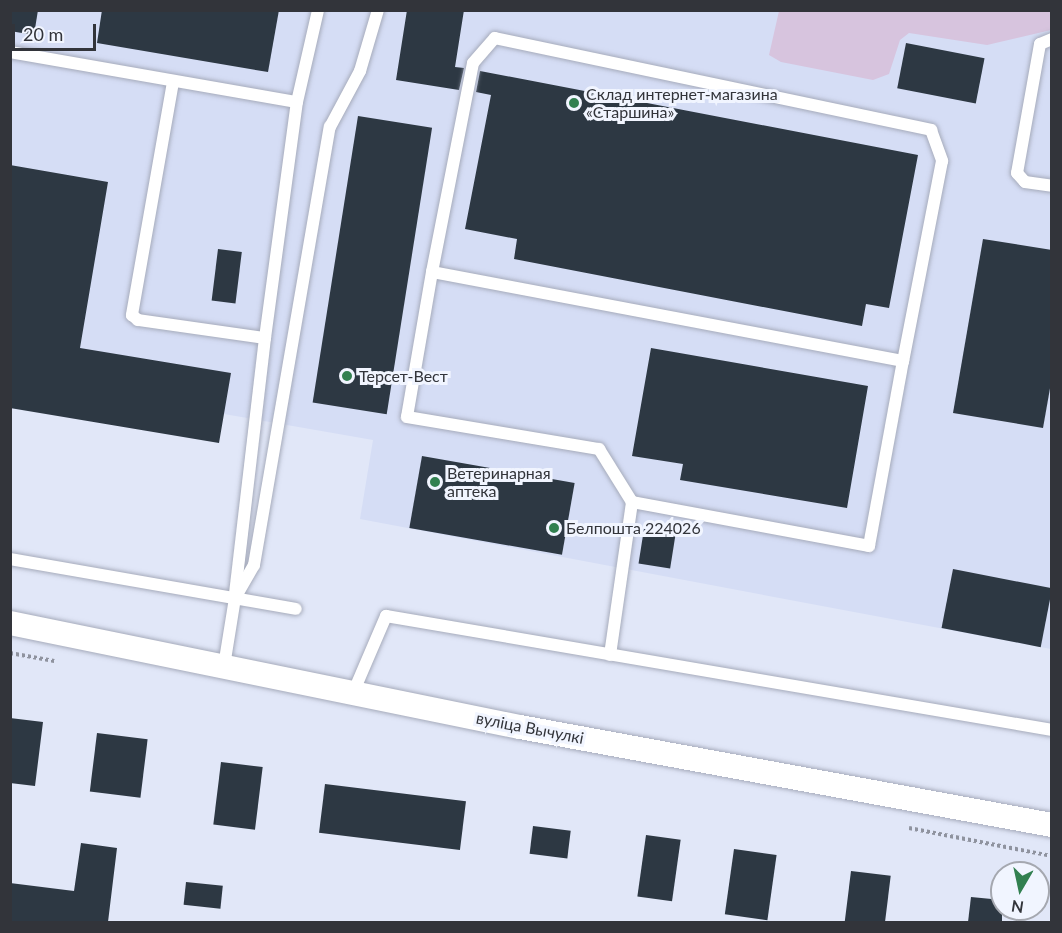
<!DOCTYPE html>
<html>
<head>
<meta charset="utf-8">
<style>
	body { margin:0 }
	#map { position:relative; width:1062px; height:933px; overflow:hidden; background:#e1e7f8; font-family:Lato,sans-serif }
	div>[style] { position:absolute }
	.built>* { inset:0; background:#d5ddf5 }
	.green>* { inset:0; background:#d7c4de }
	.building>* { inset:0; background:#2d3843; transform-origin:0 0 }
	.path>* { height:4px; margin-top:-2px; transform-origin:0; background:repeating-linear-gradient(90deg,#8f939f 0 3px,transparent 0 6px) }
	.roads { filter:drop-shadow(0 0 2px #a6abbb) drop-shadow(0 0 2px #a6abbb) }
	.lane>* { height:12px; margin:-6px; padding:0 6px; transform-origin:6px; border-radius:6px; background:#fff }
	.street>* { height:24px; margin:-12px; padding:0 12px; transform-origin:12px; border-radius:12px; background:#fff }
	.dots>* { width:16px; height:16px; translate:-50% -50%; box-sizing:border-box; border:3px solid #f1f5ff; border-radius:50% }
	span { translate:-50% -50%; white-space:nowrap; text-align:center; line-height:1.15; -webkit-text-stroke:6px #f1f5ff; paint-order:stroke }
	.poi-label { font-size:16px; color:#32343a }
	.left { translate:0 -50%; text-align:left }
	.street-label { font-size:16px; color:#32343a }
	.frame { position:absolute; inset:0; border:12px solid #32343a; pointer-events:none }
	.north { position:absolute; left:990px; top:861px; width:60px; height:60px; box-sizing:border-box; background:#f1f5ff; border:2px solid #a5a8b0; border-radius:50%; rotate:189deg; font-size:16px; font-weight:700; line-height:24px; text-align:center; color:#32343a }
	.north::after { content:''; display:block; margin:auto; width:21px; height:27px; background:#328050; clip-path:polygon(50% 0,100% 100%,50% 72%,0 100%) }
	.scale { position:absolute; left:12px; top:24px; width:84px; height:27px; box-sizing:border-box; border:3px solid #32343a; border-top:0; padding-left:8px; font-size:18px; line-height:21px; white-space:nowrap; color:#32343a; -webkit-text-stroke:4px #f1f5ff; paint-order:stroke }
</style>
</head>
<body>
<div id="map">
	<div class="built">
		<i style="clip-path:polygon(10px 11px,1051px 11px,1051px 649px,360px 519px,373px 440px,224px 414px,11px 408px)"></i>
	</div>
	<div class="green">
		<i style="clip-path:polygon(779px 11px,1051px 11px,1051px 30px,987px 45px,909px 33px,900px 40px,889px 74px,873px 80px,781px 62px,769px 55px)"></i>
	</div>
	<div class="building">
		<i style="clip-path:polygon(10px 10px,38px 10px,34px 35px,10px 31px)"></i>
		<i style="clip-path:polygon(102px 10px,279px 10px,268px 72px,97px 43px)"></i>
		<i style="clip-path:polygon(407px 10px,464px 10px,455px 67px,464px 68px,459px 90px,396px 80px)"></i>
		<i style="left:906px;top:43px;width:80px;height:46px;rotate:11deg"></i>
		<i style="clip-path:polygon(480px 71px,918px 155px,889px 308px,866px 304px,862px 326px,514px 259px,517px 239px,465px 229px,491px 95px,476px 92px)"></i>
		<i style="left:358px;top:116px;width:75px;height:290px;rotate:9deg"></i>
		<i style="clip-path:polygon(10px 165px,108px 182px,80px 348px,231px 373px,219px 443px,10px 408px)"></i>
		<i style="clip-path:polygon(983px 239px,1052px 250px,1052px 377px,1043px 428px,953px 413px)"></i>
		<i style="left:218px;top:249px;width:24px;height:52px;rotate:7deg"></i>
		<i style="clip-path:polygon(651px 348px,868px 386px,847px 508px,680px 480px,683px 464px,632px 456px)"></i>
		<i style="left:422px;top:456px;width:155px;height:73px;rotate:10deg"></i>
		<i style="left:644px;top:529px;width:32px;height:35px;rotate:9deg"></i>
		<i style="left:953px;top:569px;width:101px;height:60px;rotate:11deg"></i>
		<i style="clip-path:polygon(10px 718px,43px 722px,35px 786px,10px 783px)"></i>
		<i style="left:97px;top:733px;width:51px;height:59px;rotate:7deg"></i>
		<i style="left:221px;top:762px;width:42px;height:63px;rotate:7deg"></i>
		<i style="left:325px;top:784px;width:142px;height:49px;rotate:7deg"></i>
		<i style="left:533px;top:826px;width:38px;height:28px;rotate:7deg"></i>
		<i style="left:646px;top:835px;width:35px;height:62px;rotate:8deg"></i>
		<i style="clip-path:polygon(81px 843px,117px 848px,108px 922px,10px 922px,10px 883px,74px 891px)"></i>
		<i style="left:734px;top:849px;width:43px;height:66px;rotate:8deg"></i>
		<i style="left:851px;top:871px;width:40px;height:51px;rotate:7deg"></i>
		<i style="left:186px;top:882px;width:37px;height:23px;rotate:6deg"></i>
		<i style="clip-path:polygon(971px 897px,1002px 900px,1002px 922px,968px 922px)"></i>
	</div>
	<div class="path">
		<i style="left:10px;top:653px;width:45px;rotate:10.3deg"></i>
		<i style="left:909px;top:828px;width:146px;rotate:11.1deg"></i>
	</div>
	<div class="roads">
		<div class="lane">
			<i style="left:1052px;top:39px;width:13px;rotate:157deg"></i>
			<i style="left:1040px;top:44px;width:131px;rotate:100.1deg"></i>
			<i style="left:1017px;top:173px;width:12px;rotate:48deg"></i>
			<i style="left:1025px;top:182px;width:27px;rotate:8deg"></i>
			<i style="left:10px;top:52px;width:291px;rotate:9.9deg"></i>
			<i style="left:173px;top:82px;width:237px;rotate:100deg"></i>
			<i style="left:132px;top:315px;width:8px;rotate:40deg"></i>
			<i style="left:138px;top:320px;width:128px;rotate:8.1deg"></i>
			<i style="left:265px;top:338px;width:258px;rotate:96.7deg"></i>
			<i style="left:432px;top:272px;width:213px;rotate:-78.9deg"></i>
			<i style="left:473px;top:63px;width:33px;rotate:-49deg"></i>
			<i style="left:495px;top:38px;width:446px;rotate:11.9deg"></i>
			<i style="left:931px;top:130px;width:33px;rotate:70deg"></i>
			<i style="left:942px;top:161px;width:204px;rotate:101deg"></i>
			<i style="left:265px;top:338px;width:238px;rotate:-82.3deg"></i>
			<i style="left:297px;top:102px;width:94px;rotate:-77.1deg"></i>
			<i style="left:10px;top:559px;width:290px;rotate:9.9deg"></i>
			<i style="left:610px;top:655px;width:155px;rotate:-81.8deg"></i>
			<i style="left:632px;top:502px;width:241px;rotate:10.5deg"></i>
			<i style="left:869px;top:546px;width:188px;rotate:-79.6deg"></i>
			<i style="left:903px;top:361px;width:479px;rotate:-169.3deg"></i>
			<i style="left:432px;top:272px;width:147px;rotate:99.8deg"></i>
			<i style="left:407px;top:417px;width:195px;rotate:9.5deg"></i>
			<i style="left:599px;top:449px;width:62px;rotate:58.1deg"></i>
			<i style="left:224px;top:666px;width:69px;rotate:-80.8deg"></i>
			<i style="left:235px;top:598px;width:38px;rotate:-60deg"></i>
			<i style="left:254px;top:565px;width:445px;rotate:-80.2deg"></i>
			<i style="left:330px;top:127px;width:64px;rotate:-61.8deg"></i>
			<i style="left:360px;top:71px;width:64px;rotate:-73.6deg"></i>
			<i style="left:353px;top:693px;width:84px;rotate:-66.8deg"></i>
			<i style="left:386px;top:616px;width:676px;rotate:9.71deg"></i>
		</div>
		<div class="street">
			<i style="left:10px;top:623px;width:520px;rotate:11.53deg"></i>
			<i style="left:520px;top:727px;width:541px;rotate:10.44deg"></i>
		</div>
	</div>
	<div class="dots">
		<i style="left:574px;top:103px;background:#328050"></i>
		<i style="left:347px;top:376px;background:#328050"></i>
		<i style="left:435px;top:482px;background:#328050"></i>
		<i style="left:554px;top:528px;background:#328050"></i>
	</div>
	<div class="poi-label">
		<span class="left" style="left:586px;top:103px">Склад интернет-магазина<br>«Старшина»</span>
		<span class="left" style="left:359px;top:376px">Терсет-Вест</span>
		<span class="left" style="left:447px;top:482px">Ветеринарная<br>аптека</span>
		<span class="left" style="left:566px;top:528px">Белпошта 224026</span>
	</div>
	<div class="street-label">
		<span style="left:530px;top:728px;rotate:11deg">вуліца Вычулкі</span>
	</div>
	<div class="frame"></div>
	<div class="north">N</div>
	<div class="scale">20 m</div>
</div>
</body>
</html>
